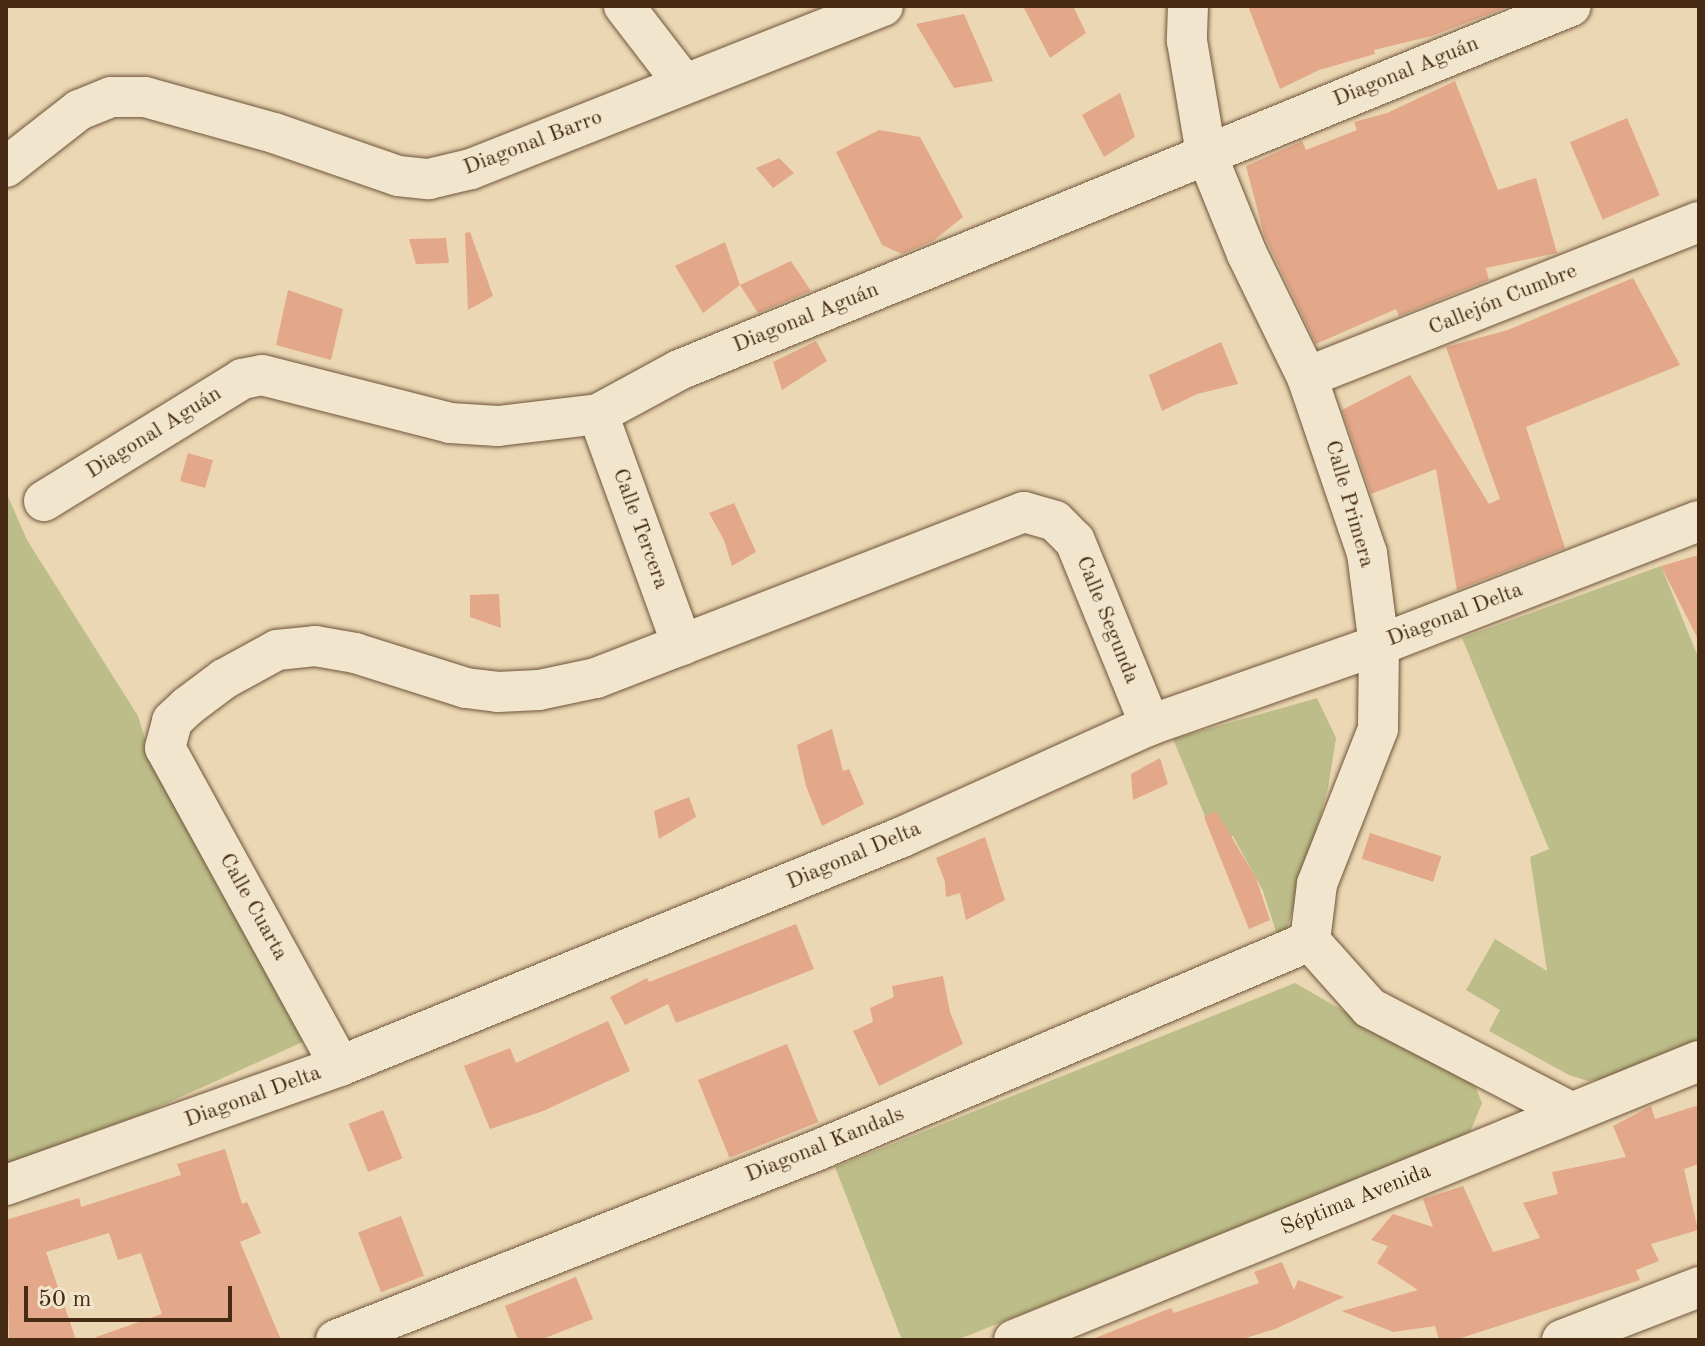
<!DOCTYPE html>
<html>
<head>
<meta charset="utf-8">
<style>
	body { margin:0 }
	#map { position:relative; width:1705px; height:1346px; overflow:hidden; background:#ebd7b3; font-family:"Old Standard TT",serif }
	div>[style] { position:absolute }
	.green>* { inset:0; background:#bdbd89 }
	.building>* { inset:0; background:#e3a789; transform-origin:0 0 }
	.roads { filter:drop-shadow(0 0 2px #6f553b) drop-shadow(0 0 2px #6f553b) }
	.minor>* { height:40px; margin:-20px; padding:0 20px; transform-origin:20px; border-radius:20px; background:#f2e5ce }
	span { translate:-50% -50%; white-space:nowrap; text-align:center; line-height:1.15; -webkit-text-stroke:7px #f2e5ce; paint-order:stroke }
	.street-label { font-size:22px; color:#462a13 }
	.frame { position:absolute; inset:0; border:8px solid #462a13; pointer-events:none }
	.scale { position:absolute; left:24px; top:1286px; width:208px; height:36px; box-sizing:border-box; border:4px solid #462a13; border-top:0; padding-left:10px; font-size:24px; line-height:28px; white-space:nowrap; color:#462a13; -webkit-text-stroke:6px #f2e5ce; paint-order:stroke }
</style>
</head>
<body>
<div id="map">
	<div class="green">
		<i style="clip-path:polygon(6px 492px,27px 540px,138px 716px,154px 768px,307px 1040px,143px 1114px,6px 1164px)"></i>
		<i style="clip-path:polygon(1661px 566px,1699px 659px,1699px 1041px,1607px 1078px,1588px 1081px,1569px 1075px,1489px 1031px,1500px 1010px,1466px 990px,1495px 939px,1547px 971px,1530px 857px,1549px 849px,1462px 638px)"></i>
		<i style="clip-path:polygon(1317px 698px,1336px 738px,1328px 788px,1303px 879px,1284px 937px,1279px 941px,1263px 891px,1233px 836px,1217px 845px,1173px 739px)"></i>
		<i style="clip-path:polygon(1295px 983px,1475px 1086px,1482px 1103px,1471px 1130px,1457px 1140px,957px 1340px,902px 1340px,835px 1167px)"></i>
	</div>
	<div class="building">
		<i style="clip-path:polygon(1023px 6px,1073px 6px,1086px 33px,1050px 58px)"></i>
		<i style="clip-path:polygon(1248px 6px,1504px 6px,1505px 8px,1432px 36px,1374px 50px,1375px 54px,1319px 70px,1280px 89px)"></i>
		<i style="clip-path:polygon(964px 14px,993px 81px,954px 88px,916px 24px)"></i>
		<i style="clip-path:polygon(1455px 81px,1498px 190px,1536px 178px,1557px 253px,1486px 268px,1489px 280px,1399px 316px,1396px 309px,1316px 344px,1264px 235px,1246px 166px,1302px 141px,1306px 150px,1357px 130px,1354px 122px,1387px 113px)"></i>
		<i style="clip-path:polygon(1120px 93px,1135px 137px,1104px 157px,1082px 115px)"></i>
		<i style="left:1627px;top:118px;width:84px;height:62px;rotate:67deg"></i>
		<i style="clip-path:polygon(879px 130px,920px 137px,963px 217px,933px 241px,902px 254px,882px 245px,836px 152px)"></i>
		<i style="clip-path:polygon(779px 158px,794px 173px,773px 188px,756px 168px)"></i>
		<i style="clip-path:polygon(470px 232px,493px 296px,468px 310px,465px 233px)"></i>
		<i style="clip-path:polygon(446px 238px,449px 263px,416px 264px,409px 239px)"></i>
		<i style="clip-path:polygon(725px 242px,740px 285px,703px 313px,675px 266px)"></i>
		<i style="clip-path:polygon(791px 261px,811px 291px,758px 313px,740px 285px)"></i>
		<i style="clip-path:polygon(1633px 278px,1680px 365px,1526px 427px,1565px 548px,1457px 590px,1436px 469px,1371px 494px,1342px 410px,1410px 375px,1489px 504px,1500px 499px,1446px 347px,1508px 330px)"></i>
		<i style="clip-path:polygon(288px 290px,343px 309px,331px 360px,276px 345px)"></i>
		<i style="clip-path:polygon(816px 341px,827px 361px,782px 390px,773px 362px)"></i>
		<i style="clip-path:polygon(1221px 342px,1238px 384px,1197px 394px,1162px 411px,1149px 375px)"></i>
		<i style="left:188px;top:453px;width:26px;height:29px;rotate:16deg"></i>
		<i style="clip-path:polygon(734px 503px,756px 552px,732px 566px,724px 540px,709px 513px)"></i>
		<i style="clip-path:polygon(1699px 555px,1699px 641px,1661px 566px)"></i>
		<i style="clip-path:polygon(499px 594px,501px 628px,470px 617px,470px 595px)"></i>
		<i style="clip-path:polygon(832px 729px,843px 771px,849px 769px,864px 804px,822px 826px,806px 786px,797px 745px)"></i>
		<i style="clip-path:polygon(1160px 758px,1168px 784px,1133px 800px,1131px 774px)"></i>
		<i style="clip-path:polygon(689px 797px,696px 817px,659px 839px,654px 811px)"></i>
		<i style="clip-path:polygon(1216px 811px,1256px 878px,1270px 920px,1249px 929px,1204px 817px)"></i>
		<i style="left:1370px;top:833px;width:75px;height:27px;rotate:18deg"></i>
		<i style="clip-path:polygon(985px 837px,1005px 900px,966px 920px,960px 893px,946px 897px,945px 882px,936px 858px)"></i>
		<i style="clip-path:polygon(796px 924px,814px 969px,771px 986px,676px 1023px,668px 1004px,625px 1025px,610px 997px,647px 978px,649px 982px)"></i>
		<i style="clip-path:polygon(943px 976px,950px 1012px,963px 1044px,879px 1086px,853px 1031px,873px 1022px,870px 1008px,894px 997px,892px 986px)"></i>
		<i style="clip-path:polygon(608px 1021px,630px 1071px,543px 1111px,490px 1129px,464px 1066px,510px 1048px,516px 1063px)"></i>
		<i style="left:787px;top:1044px;width:84px;height:96px;rotate:68deg"></i>
		<i style="clip-path:polygon(1699px 1105px,1699px 1164px,1684px 1169px,1698px 1230px,1651px 1244px,1659px 1261px,1636px 1270px,1640px 1280px,1455px 1340px,1439px 1340px,1435px 1326px,1393px 1332px,1342px 1311px,1418px 1290px,1377px 1263px,1388px 1246px,1371px 1240px,1393px 1214px,1433px 1227px,1423px 1199px,1463px 1186px,1493px 1252px,1540px 1238px,1523px 1203px,1558px 1194px,1552px 1172px,1626px 1157px,1613px 1126px,1651px 1106px,1655px 1119px)"></i>
		<i style="left:383px;top:1110px;width:52px;height:37px;rotate:68deg"></i>
		<i style="clip-path:polygon(225px 1149px,242px 1204px,247px 1202px,261px 1233px,240px 1242px,281px 1340px,97px 1340px,96px 1337px,162px 1314px,141px 1253px,118px 1260px,109px 1233px,46px 1252px,76px 1340px,9px 1340px,6px 1220px,79px 1198px,81px 1207px,181px 1175px,177px 1164px)"></i>
		<i style="left:401px;top:1216px;width:64px;height:46px;rotate:69deg"></i>
		<i style="clip-path:polygon(1282px 1262px,1294px 1290px,1298px 1280px,1344px 1297px,1275px 1329px,1239px 1340px,1090px 1340px,1171px 1308px,1174px 1313px,1259px 1283px,1254px 1272px)"></i>
		<i style="clip-path:polygon(576px 1277px,593px 1319px,540px 1340px,518px 1340px,505px 1306px)"></i>
	</div>
	<div class="roads">
		<div class="minor">
			<i style="left:624px;top:6px;width:98px;rotate:52.4deg"></i>
			<i style="left:1188px;top:6px;width:35px;rotate:92deg"></i>
			<i style="left:1187px;top:41px;width:114px;rotate:80.4deg"></i>
			<i style="left:1206px;top:153px;width:109px;rotate:67.9deg"></i>
			<i style="left:1247px;top:254px;width:137px;rotate:64deg"></i>
			<i style="left:1307px;top:377px;width:186px;rotate:71.2deg"></i>
			<i style="left:1367px;top:553px;width:93px;rotate:82.6deg"></i>
			<i style="left:1379px;top:645px;width:84px;rotate:90.7deg"></i>
			<i style="left:1378px;top:729px;width:167px;rotate:111.5deg"></i>
			<i style="left:1317px;top:884px;width:57px;rotate:97deg"></i>
			<i style="left:1310px;top:941px;width:90px;rotate:48.2deg"></i>
			<i style="left:1370px;top:1008px;width:226px;rotate:27.4deg"></i>
			<i style="left:6px;top:167px;width:93px;rotate:-38deg"></i>
			<i style="left:79px;top:110px;width:35px;rotate:-22deg"></i>
			<i style="left:111px;top:97px;width:34px"></i>
			<i style="left:145px;top:97px;width:134px;rotate:15.6deg"></i>
			<i style="left:274px;top:133px;width:131px;rotate:19.1deg"></i>
			<i style="left:398px;top:176px;width:31px;rotate:6deg"></i>
			<i style="left:429px;top:179px;width:43px;rotate:-13.4deg"></i>
			<i style="left:471px;top:169px;width:443px;rotate:-21.6deg"></i>
			<i style="left:1307px;top:377px;width:422px;rotate:-21.6deg"></i>
			<i style="left:598px;top:414px;width:246px;rotate:70deg"></i>
			<i style="left:44px;top:501px;width:233px;rotate:-31.6deg"></i>
			<i style="left:242px;top:379px;width:20px;rotate:-11deg"></i>
			<i style="left:262px;top:375px;width:194px;rotate:14.3deg"></i>
			<i style="left:450px;top:423px;width:48px;rotate:3.6deg"></i>
			<i style="left:498px;top:426px;width:101px;rotate:-6.8deg"></i>
			<i style="left:598px;top:414px;width:92px;rotate:-28.5deg"></i>
			<i style="left:679px;top:370px;width:963px;rotate:-22.2deg"></i>
			<i style="left:340px;top:1066px;width:363px;rotate:-118.8deg"></i>
			<i style="left:165px;top:748px;width:28px;rotate:-75deg"></i>
			<i style="left:172px;top:721px;width:22px;rotate:-43deg"></i>
			<i style="left:188px;top:706px;width:45px;rotate:-36.9deg"></i>
			<i style="left:224px;top:679px;width:60px;rotate:-28.7deg"></i>
			<i style="left:277px;top:650px;width:38px;rotate:-6deg"></i>
			<i style="left:315px;top:646px;width:41px;rotate:9.9deg"></i>
			<i style="left:355px;top:653px;width:116px;rotate:17.5deg"></i>
			<i style="left:466px;top:688px;width:32px;rotate:7deg"></i>
			<i style="left:498px;top:692px;width:41px;rotate:-2.8deg"></i>
			<i style="left:539px;top:690px;width:58px;rotate:-11.9deg"></i>
			<i style="left:596px;top:678px;width:459px;rotate:-21.2deg"></i>
			<i style="left:1024px;top:512px;width:32px;rotate:16deg"></i>
			<i style="left:1055px;top:521px;width:28px;rotate:45deg"></i>
			<i style="left:1075px;top:541px;width:199px;rotate:67.8deg"></i>
			<i style="left:6px;top:1185px;width:355px;rotate:-19.6deg"></i>
			<i style="left:340px;top:1066px;width:607px;rotate:-22.17deg"></i>
			<i style="left:902px;top:837px;width:272px;rotate:-24.3deg"></i>
			<i style="left:1150px;top:725px;width:243px;rotate:-19.3deg"></i>
			<i style="left:1379px;top:645px;width:343px;rotate:-21.2deg"></i>
			<i style="left:336px;top:1340px;width:518px;rotate:-21.51deg"></i>
			<i style="left:818px;top:1150px;width:535px;rotate:-23.02deg"></i>
			<i style="left:1014px;top:1340px;width:740px;rotate:-22.16deg"></i>
			<i style="left:1562px;top:1340px;width:147px;rotate:-21.1deg"></i>
		</div>
	</div>
	<div class="street-label">
		<span style="left:1406px;top:72px;rotate:-22deg">Diagonal Aguán</span>
		<span style="left:533px;top:143px;rotate:-21deg">Diagonal Barro</span>
		<span style="left:1503px;top:300px;rotate:-22deg">Callejón Cumbre</span>
		<span style="left:806px;top:318px;rotate:-22deg">Diagonal Aguán</span>
		<span style="left:154px;top:433px;rotate:-32deg">Diagonal Aguán</span>
		<span style="left:1349px;top:504px;rotate:74deg">Calle Primera</span>
		<span style="left:640px;top:529px;rotate:70deg">Calle Tercera</span>
		<span style="left:1455px;top:615px;rotate:-21deg">Diagonal Delta</span>
		<span style="left:1107px;top:620px;rotate:68deg">Calle Segunda</span>
		<span style="left:854px;top:856px;rotate:-23deg">Diagonal Delta</span>
		<span style="left:253px;top:907px;rotate:61deg">Calle Cuarta</span>
		<span style="left:253px;top:1097px;rotate:-20deg">Diagonal Delta</span>
		<span style="left:825px;top:1145px;rotate:-22deg">Diagonal Kandals</span>
		<span style="left:1356px;top:1200px;rotate:-22deg">Séptima Avenida</span>
	</div>
	<div class="frame"></div>
	<div class="scale">50 m</div>
</div>
</body>
</html>
